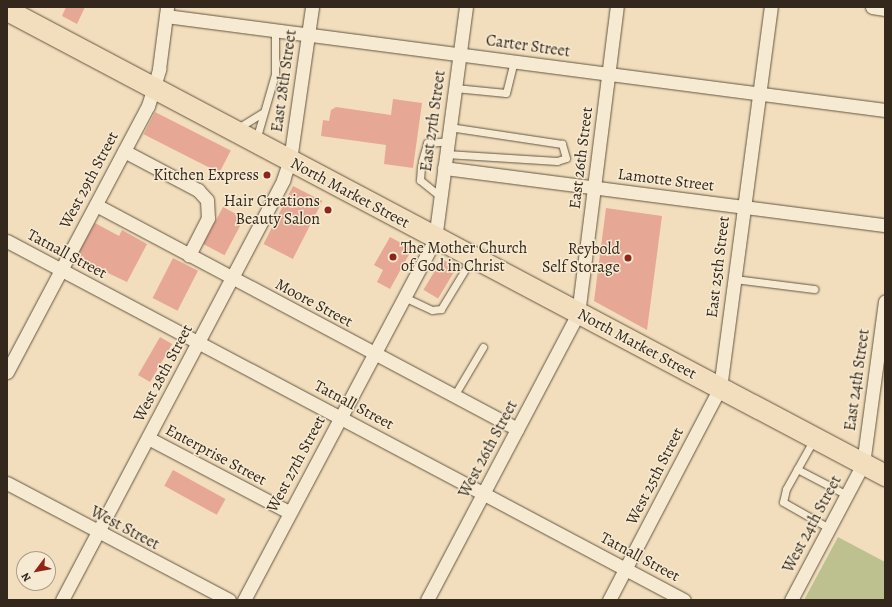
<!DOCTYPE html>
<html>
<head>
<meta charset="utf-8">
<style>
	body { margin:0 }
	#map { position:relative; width:892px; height:607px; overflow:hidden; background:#f2debc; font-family:Alegreya,serif }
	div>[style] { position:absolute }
	.green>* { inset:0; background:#bcc18f }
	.building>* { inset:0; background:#e7a795; transform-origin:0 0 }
	.roads { filter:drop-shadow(0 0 1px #635643) drop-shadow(0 0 1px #635643) }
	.lane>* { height:7px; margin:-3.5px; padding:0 3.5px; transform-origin:3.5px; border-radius:3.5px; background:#f7ead3 }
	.street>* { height:13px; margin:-6.5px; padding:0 6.5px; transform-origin:6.5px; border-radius:6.5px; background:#f7ead3 }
	.primary>* { height:21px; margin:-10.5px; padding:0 10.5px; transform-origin:10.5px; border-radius:10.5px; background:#f2debc }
	.dots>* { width:11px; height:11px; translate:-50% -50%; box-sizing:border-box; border:2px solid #f7ead3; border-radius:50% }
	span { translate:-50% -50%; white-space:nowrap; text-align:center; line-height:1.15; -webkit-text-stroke:3px #f7ead3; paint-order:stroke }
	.street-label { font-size:16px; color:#33281b }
	.poi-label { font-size:16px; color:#33281b }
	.right { translate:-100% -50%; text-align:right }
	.left { translate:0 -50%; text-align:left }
	.frame { position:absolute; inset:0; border:8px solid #33281b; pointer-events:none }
	.north { position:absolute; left:16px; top:551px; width:40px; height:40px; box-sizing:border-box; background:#f7ead3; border:1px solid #a99c89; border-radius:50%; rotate:238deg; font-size:11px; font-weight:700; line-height:16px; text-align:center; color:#33281b }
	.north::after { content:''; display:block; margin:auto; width:14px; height:18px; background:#8f2418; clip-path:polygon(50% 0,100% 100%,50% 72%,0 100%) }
</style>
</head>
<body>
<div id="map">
	<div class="green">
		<i style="clip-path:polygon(838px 537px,885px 562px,885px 600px,804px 600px)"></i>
	</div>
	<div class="building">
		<i style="clip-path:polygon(66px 7px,85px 7px,77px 24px,62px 16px)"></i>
		<i style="clip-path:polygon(393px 99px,422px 103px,413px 168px,384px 164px,386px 145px,321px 136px,323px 120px,329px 121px,331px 110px,336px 107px,391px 115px)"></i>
		<i style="left:155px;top:112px;width:85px;height:25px;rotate:27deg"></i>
		<i style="left:293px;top:186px;width:33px;height:65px;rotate:27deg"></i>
		<i style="left:223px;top:207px;width:24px;height:42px;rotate:28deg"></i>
		<i style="clip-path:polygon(606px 208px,662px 216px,647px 330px,594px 301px)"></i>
		<i style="clip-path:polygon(95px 223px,119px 236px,122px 230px,147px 244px,127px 282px,76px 258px)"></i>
		<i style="clip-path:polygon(390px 237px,412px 249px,390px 289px,377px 282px,383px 270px,374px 265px)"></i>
		<i style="left:173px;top:258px;width:28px;height:45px;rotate:27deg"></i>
		<i style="left:442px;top:259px;width:17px;height:36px;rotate:31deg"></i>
		<i style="left:160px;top:337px;width:14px;height:44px;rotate:30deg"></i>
		<i style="left:173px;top:470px;width:60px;height:18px;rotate:29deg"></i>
	</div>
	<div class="roads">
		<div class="lane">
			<i style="left:455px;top:88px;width:51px;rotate:5.6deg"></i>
			<i style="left:506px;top:93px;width:33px;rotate:-76deg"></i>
			<i style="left:238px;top:128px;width:28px;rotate:-32deg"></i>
			<i style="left:256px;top:140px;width:69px;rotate:-73.9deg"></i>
			<i style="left:275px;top:74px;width:45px;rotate:-90deg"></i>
			<i style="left:446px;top:154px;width:111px;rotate:3.6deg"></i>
			<i style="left:557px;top:161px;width:9px;rotate:-18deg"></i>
			<i style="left:566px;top:158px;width:15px;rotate:-106deg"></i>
			<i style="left:562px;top:144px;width:114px;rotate:-171.4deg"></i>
			<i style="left:422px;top:161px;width:19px;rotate:-74deg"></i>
			<i style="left:427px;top:143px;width:21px;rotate:-5deg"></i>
			<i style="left:421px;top:166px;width:14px;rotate:94deg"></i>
			<i style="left:420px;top:180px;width:26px;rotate:39deg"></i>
			<i style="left:734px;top:279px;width:81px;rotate:7.1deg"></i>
			<i style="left:404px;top:297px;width:31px;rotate:25deg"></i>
			<i style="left:432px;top:310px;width:9px;rotate:-6deg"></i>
			<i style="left:441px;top:309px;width:60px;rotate:-58.7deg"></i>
			<i style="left:454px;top:396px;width:57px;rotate:-59.4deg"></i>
			<i style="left:814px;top:439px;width:57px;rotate:119.2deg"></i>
			<i style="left:786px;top:489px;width:13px;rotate:103deg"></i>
			<i style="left:783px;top:502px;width:53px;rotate:29.5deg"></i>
			<i style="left:797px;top:469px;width:56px;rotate:27.5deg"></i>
		</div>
		<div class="street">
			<i style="left:872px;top:7px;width:13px;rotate:9deg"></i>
			<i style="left:166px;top:16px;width:725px;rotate:7.45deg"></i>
			<i style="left:124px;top:151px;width:84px;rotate:27.8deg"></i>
			<i style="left:198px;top:190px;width:13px;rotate:48deg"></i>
			<i style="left:207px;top:200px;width:18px;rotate:87deg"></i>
			<i style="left:208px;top:218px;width:42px;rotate:117.2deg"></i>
			<i style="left:444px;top:168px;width:445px;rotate:7.4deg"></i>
			<i style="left:96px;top:205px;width:477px;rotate:28deg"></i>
			<i style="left:7px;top:241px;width:766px;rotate:27.94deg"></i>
			<i style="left:7px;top:372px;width:301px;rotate:-62.1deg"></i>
			<i style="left:148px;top:106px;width:39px;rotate:-73deg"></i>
			<i style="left:159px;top:69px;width:63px;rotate:-82.6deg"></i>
			<i style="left:148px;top:438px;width:159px;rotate:27.7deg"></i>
			<i style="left:7px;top:483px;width:251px;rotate:27.8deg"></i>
			<i style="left:62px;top:600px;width:475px;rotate:-62.2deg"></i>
			<i style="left:283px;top:180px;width:21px;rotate:-71deg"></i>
			<i style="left:290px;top:160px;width:155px;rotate:-81.8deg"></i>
			<i style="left:244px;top:600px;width:408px;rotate:-62.1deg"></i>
			<i style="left:435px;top:239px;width:234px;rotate:-82.4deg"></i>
			<i style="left:427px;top:600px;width:323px;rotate:-62.2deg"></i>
			<i style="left:578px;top:314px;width:309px;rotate:-82.8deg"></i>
			<i style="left:609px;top:600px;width:239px;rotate:-62.4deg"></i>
			<i style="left:720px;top:388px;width:384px;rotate:-82.4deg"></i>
			<i style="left:791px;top:600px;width:154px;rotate:-62.1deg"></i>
			<i style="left:863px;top:464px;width:164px;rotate:-82.3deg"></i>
		</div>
		<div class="primary">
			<i style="left:7px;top:10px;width:994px;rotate:27.91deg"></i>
		</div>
	</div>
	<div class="dots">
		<i style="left:267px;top:175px;background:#8f2418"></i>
		<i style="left:328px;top:210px;background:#8f2418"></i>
		<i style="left:393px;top:257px;background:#8f2418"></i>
		<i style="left:628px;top:258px;background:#8f2418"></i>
	</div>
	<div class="street-label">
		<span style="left:528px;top:46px;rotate:8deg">Carter Street</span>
		<span style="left:284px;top:81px;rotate:-82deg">East 28th Street</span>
		<span style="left:433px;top:121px;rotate:-82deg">East 27th Street</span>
		<span style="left:581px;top:158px;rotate:-83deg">East 26th Street</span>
		<span style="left:89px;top:180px;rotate:-62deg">West 29th Street</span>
		<span style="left:666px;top:180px;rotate:7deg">Lamotte Street</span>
		<span style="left:350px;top:193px;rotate:28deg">North Market Street</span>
		<span style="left:67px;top:254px;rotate:28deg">Tatnall Street</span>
		<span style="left:718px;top:267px;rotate:-83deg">East 25th Street</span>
		<span style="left:314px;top:303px;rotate:28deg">Moore Street</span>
		<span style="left:637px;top:344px;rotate:28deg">North Market Street</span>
		<span style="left:163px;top:373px;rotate:-62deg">West 28th Street</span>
		<span style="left:857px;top:380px;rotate:-82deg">East 24th Street</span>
		<span style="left:354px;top:405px;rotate:28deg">Tatnall Street</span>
		<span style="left:488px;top:449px;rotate:-62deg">West 26th Street</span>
		<span style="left:216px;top:455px;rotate:28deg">Enterprise Street</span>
		<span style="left:296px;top:464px;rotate:-62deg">West 27th Street</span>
		<span style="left:655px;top:476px;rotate:-63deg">West 25th Street</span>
		<span style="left:812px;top:524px;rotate:-62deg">West 24th Street</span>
		<span style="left:125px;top:528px;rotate:28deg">West Street</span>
		<span style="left:640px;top:557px;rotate:28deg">Tatnall Street</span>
	</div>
	<div class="poi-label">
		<span class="right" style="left:259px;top:175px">Kitchen Express</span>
		<span class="right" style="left:320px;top:210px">Hair Creations<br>Beauty Salon</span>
		<span class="left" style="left:401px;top:257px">The Mother Church<br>of God in Christ</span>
		<span class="right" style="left:620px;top:258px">Reybold<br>Self Storage</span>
	</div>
	<div class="frame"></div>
	<div class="north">N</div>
</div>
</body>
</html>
